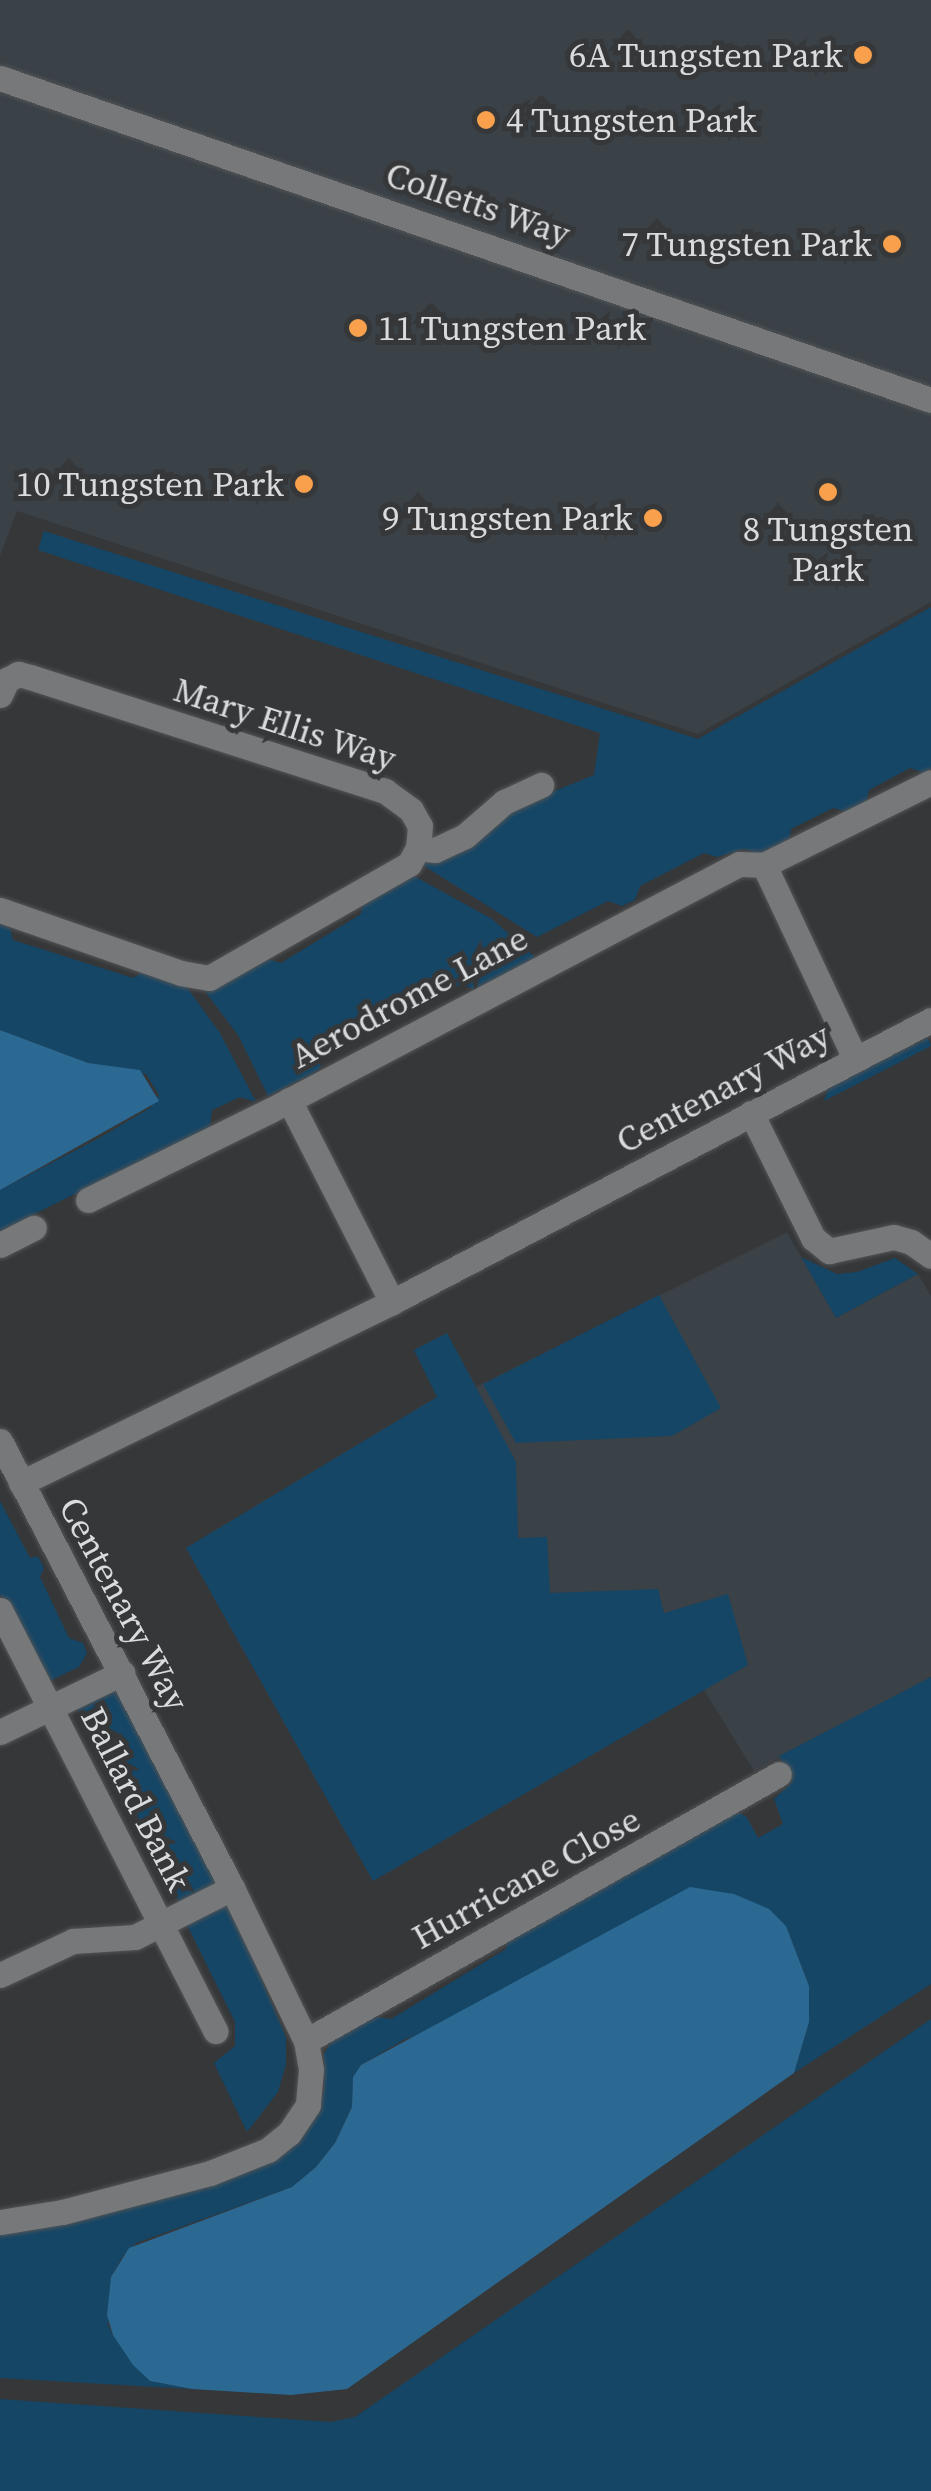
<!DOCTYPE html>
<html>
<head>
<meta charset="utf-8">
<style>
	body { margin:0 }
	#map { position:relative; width:931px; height:2491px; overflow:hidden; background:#353739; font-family:"Source Serif 4",serif }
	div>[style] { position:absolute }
	.built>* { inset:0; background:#3a4147 }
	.green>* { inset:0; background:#154666; transform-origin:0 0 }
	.water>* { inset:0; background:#2b6993 }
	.roads { filter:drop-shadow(0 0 2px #525455) drop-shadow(0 0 2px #525455) }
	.minor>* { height:25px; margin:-12.5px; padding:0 12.5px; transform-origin:12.5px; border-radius:12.5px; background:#76787a }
	.dots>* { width:28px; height:28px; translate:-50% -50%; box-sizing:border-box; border:5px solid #353739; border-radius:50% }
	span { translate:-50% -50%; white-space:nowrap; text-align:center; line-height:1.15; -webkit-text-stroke:10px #353739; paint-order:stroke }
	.poi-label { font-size:35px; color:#dadbdc }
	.right { translate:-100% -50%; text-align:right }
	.left { translate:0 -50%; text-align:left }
	.street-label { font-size:35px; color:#dadbdc }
</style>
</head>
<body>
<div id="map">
	<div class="built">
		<i style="clip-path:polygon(0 0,931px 0,931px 602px,698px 734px,17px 511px,0 556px)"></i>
		<i style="clip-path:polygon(787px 1232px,836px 1318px,918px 1274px,931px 1296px,931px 1677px,754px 1771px,704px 1690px,373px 1881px,186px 1548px,437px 1397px,414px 1350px,447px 1333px,476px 1387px)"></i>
	</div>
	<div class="green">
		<i style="clip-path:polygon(44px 531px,698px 739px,931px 607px,931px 769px,924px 773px,910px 768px,869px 790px,866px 803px,848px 812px,833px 808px,791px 829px,789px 842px,763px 855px,744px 849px,717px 857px,704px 853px,640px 886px,635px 900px,622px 906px,608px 901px,537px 937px,421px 864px,471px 841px,503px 812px,594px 775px,600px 733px,38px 550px)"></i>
		<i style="clip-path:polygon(412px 875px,492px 919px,536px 958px,474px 989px,461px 984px,324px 1054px,319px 1070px,268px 1096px,238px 1035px,201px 986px,228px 981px,268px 959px,281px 963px,361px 914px,363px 902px)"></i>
		<i style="clip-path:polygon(0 924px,10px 928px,13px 940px,133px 978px,146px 970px,183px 982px,220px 1033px,256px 1102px,240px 1097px,212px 1110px,210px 1127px,0 1231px,0 1190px,101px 1137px,150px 1108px,159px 1095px,146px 1074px,88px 1063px,0 1030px)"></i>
		<i style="clip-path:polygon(928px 1038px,931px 1046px,824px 1101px,828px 1088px)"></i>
		<i style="clip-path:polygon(801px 1257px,837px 1274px,857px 1272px,895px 1258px,918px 1274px,836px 1318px)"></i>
		<i style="clip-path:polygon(659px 1295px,721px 1408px,672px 1436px,516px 1443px,483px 1384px)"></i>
		<i style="clip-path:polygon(447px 1333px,516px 1462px,518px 1538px,547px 1537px,550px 1593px,658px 1589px,664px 1613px,728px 1594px,748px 1665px,373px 1881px,186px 1548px,437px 1397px,414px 1350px)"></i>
		<i style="clip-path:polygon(0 1501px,30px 1558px,38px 1556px,44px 1568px,40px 1577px,69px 1638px,83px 1643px,87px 1653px,79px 1667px,47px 1682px,0 1594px)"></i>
		<i style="clip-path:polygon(931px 1677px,931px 1984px,794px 2073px,809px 2022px,809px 1986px,786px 1926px,405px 2039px,361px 2065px,353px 2077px,352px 2107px,335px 2143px,316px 2167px,292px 2187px,136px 2243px,123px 2256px,111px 2277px,108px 2325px,113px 2335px,150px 2381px,192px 2389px,0 2378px,0 2233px,196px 2190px,274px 2158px,309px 2127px,324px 2091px,324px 2054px,332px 2040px,376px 2017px,391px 2019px,506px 1949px,508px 1939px,732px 1810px,746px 1816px,758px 1838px,783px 1824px,774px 1799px,793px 1781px,779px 1756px)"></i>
		<i style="left:117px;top:1684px;width:229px;height:47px;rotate:62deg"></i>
		<i style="clip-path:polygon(228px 1901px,286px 2037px,286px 2064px,278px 2092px,247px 2132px,214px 2063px,235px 2046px,235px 2022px,185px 1921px)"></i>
		<i style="clip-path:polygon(931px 2019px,931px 2491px,0 2491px,0 2399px,331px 2422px,355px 2417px)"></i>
	</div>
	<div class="water">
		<i style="clip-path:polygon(0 1030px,88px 1063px,140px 1070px,159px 1101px,0 1190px)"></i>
		<i style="clip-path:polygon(690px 1887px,734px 1894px,769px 1909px,786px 1926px,809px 1986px,809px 2022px,794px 2073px,347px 2389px,291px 2395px,192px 2389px,150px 2381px,133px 2365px,113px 2335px,107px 2315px,111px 2277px,129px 2248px,292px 2187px,316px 2167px,335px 2143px,352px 2107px,353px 2077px,361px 2065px)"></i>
	</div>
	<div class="roads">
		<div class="minor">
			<i style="left:0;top:78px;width:985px;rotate:19.08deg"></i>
			<i style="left:0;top:695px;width:17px;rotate:-65deg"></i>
			<i style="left:7px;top:680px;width:13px;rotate:-29deg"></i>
			<i style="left:18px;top:674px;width:12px;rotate:14deg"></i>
			<i style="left:30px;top:677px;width:373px;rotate:17.8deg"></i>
			<i style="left:385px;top:791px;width:32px;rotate:36deg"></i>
			<i style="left:411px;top:810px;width:18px;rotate:61deg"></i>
			<i style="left:420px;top:826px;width:22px;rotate:95deg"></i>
			<i style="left:418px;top:848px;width:18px;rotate:119deg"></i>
			<i style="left:409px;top:864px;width:230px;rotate:150.3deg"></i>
			<i style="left:209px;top:978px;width:28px;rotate:-170deg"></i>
			<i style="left:181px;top:973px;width:192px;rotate:-160.8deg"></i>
			<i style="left:418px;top:848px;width:17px;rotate:7deg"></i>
			<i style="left:435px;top:850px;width:33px;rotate:-25deg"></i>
			<i style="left:465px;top:836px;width:52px;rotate:-41.1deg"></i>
			<i style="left:504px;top:802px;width:41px;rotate:-24.7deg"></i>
			<i style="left:764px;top:865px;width:213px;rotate:64.8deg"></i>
			<i style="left:289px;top:1100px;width:227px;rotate:63deg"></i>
			<i style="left:751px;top:1113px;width:140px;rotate:63.6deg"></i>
			<i style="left:813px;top:1238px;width:21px;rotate:39deg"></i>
			<i style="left:829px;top:1251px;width:66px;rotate:-12.2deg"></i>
			<i style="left:894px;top:1237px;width:18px;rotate:16deg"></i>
			<i style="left:911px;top:1242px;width:24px;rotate:35deg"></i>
			<i style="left:88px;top:1200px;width:202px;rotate:-26.2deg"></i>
			<i style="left:269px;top:1111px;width:531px;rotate:-27.72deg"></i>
			<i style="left:739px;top:864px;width:25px;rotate:2deg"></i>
			<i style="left:764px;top:865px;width:186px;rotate:-26.4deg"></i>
			<i style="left:0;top:1245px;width:38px;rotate:-27deg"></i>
			<i style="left:0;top:1441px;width:504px;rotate:62.57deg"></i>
			<i style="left:232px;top:1888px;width:170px;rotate:64.2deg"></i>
			<i style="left:306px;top:2041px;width:28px;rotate:80deg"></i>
			<i style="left:311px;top:2069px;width:36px;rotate:95deg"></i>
			<i style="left:308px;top:2105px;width:34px;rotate:124deg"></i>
			<i style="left:289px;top:2133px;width:27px;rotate:141deg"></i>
			<i style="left:268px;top:2150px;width:62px;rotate:158.4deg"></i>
			<i style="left:210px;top:2173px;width:153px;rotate:165.2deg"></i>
			<i style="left:62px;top:2212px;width:63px;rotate:170.8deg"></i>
			<i style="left:21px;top:1483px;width:413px;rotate:-26deg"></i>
			<i style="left:392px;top:1302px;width:608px;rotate:-27.62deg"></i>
			<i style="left:0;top:1610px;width:473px;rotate:62.9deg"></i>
			<i style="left:0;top:1732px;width:136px;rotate:-25.8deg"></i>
			<i style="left:0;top:1975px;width:81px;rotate:-25deg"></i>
			<i style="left:73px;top:1941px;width:62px;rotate:-3.7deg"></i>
			<i style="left:135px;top:1937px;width:109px;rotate:-26.8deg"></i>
			<i style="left:306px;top:2041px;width:543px;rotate:-29.44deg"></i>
		</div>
	</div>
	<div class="dots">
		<i style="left:863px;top:55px;background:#f9a04c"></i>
		<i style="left:486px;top:120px;background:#f9a04c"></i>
		<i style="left:892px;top:244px;background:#f9a04c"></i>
		<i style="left:358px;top:328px;background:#f9a04c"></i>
		<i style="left:304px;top:484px;background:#f9a04c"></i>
		<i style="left:828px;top:492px;background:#f9a04c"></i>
		<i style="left:653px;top:518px;background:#f9a04c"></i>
	</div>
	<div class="poi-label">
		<span class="right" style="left:843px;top:55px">6A Tungsten Park</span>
		<span class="left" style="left:506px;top:120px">4 Tungsten Park</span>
		<span class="right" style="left:872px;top:244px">7 Tungsten Park</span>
		<span class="left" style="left:378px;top:328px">11 Tungsten Park</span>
		<span class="right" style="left:284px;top:484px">10 Tungsten Park</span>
		<span class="right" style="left:633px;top:518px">9 Tungsten Park</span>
		<span style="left:828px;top:549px">8 Tungsten<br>Park</span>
	</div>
	<div class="street-label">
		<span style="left:478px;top:204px;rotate:19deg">Colletts Way</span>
		<span style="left:285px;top:724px;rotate:18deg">Mary Ellis Way</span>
		<span style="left:409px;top:997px;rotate:-28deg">Aerodrome Lane</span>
		<span style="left:723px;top:1088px;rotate:-28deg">Centenary Way</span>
		<span style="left:124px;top:1604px;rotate:62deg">Centenary Way</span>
		<span style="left:136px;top:1799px;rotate:63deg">Ballard Bank</span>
		<span style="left:526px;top:1878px;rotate:-29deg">Hurricane Close</span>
	</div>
</div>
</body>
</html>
